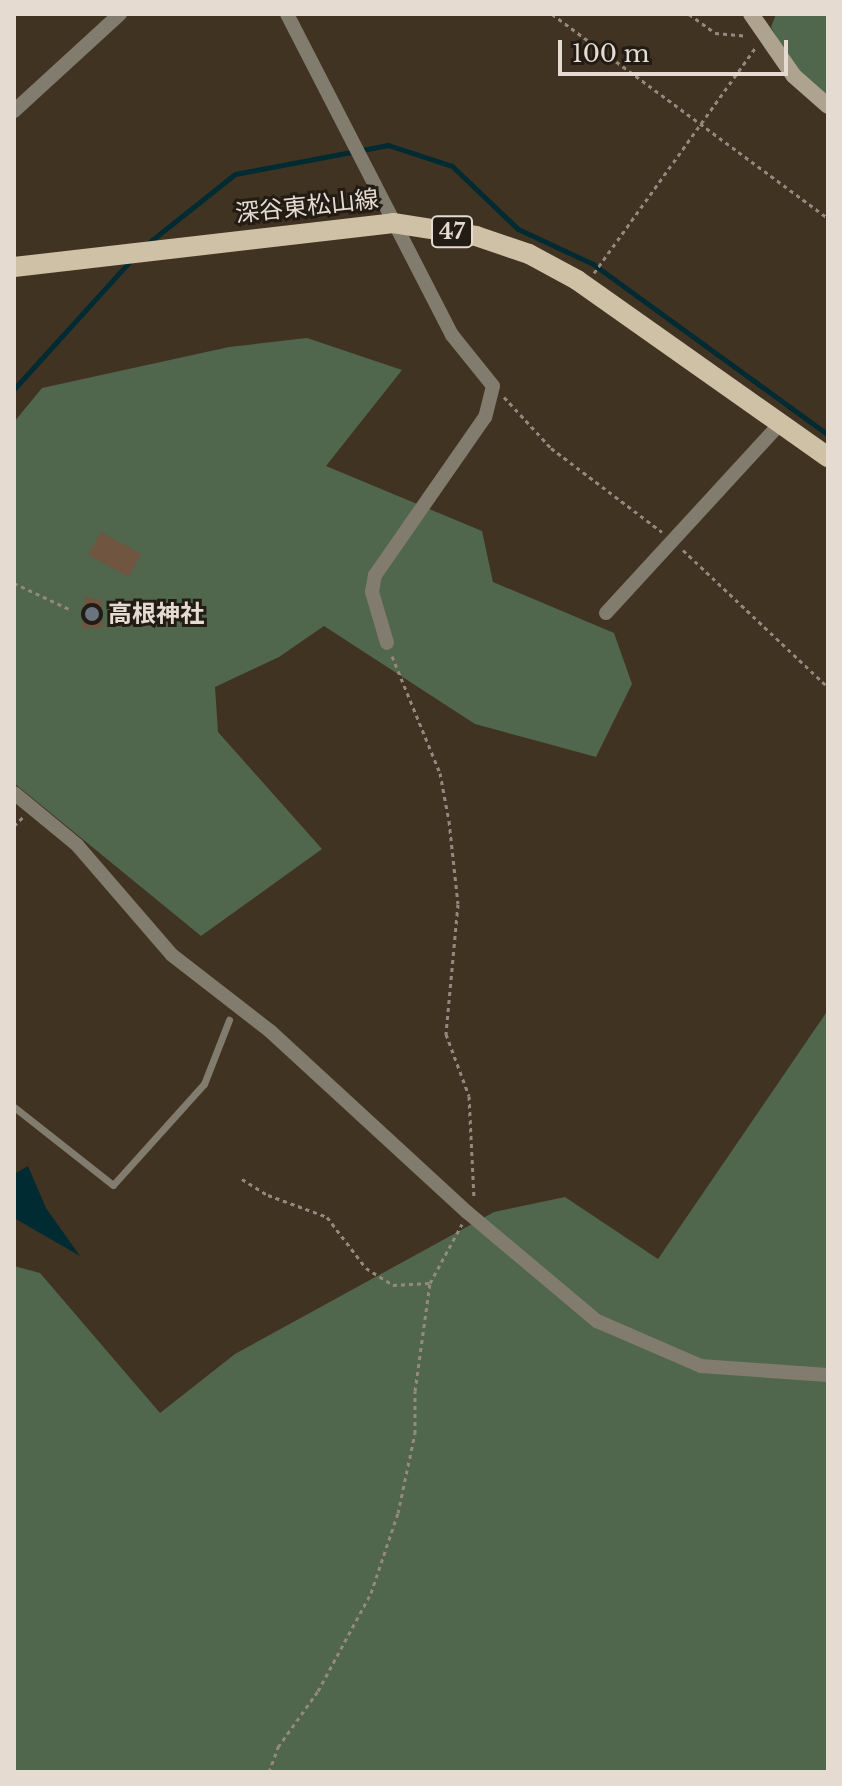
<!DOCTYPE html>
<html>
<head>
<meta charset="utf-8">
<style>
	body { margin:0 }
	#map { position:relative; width:842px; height:1786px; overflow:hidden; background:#413321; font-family:"Libre Baskerville","Noto Sans JP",serif }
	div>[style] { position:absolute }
	.forest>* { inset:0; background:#50664d }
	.water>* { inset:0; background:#002b33 }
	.stream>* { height:5px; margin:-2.5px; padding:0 2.5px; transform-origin:2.5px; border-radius:2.5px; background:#002b33 }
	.building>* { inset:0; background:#705541; transform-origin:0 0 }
	.path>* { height:3px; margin-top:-1.5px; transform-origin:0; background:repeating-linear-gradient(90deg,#95897b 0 4px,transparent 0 8px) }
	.lane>* { height:7px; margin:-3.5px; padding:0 3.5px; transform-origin:3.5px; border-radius:3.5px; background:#827c6e }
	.street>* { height:14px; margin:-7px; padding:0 7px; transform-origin:7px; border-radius:7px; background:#827c6e }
	.secondary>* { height:16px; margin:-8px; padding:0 8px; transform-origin:8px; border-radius:8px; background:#ada38e }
	.primary>* { height:20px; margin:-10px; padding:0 10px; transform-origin:10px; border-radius:10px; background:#cec1a5 }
	.dots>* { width:22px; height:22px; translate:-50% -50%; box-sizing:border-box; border:4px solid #221c14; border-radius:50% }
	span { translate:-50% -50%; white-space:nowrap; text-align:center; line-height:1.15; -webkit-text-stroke:6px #221c14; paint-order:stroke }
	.shield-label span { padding:2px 6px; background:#221c14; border:2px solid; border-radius:6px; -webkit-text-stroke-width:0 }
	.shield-label { font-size:22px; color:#e5dbd1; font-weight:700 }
	.street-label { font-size:24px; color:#e5dbd1 }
	.poi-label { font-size:24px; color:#e5dbd1; font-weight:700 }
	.left { translate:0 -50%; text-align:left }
	.frame { position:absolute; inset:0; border:16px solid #e5dbd1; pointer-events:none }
	.scale { position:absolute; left:558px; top:40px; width:230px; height:36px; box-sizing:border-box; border:4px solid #e5dbd1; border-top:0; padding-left:10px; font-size:24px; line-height:28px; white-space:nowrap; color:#e5dbd1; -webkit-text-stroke:6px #221c14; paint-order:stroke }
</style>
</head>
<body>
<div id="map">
	<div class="forest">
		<i style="clip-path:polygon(776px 14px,828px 14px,828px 106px,804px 90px,771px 27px)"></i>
		<i style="clip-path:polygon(307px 338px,402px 370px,326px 466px,482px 531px,493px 582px,614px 633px,632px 684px,596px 757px,475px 724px,324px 626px,279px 657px,215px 687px,218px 732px,322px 849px,201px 936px,14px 783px,14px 422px,42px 388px,229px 347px)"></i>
		<i style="clip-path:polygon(828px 1010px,828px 1772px,14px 1772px,14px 1266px,40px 1273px,160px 1413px,235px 1354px,494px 1212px,565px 1197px,658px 1259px)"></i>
	</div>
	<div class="water">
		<i style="clip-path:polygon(28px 1166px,46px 1208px,80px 1256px,14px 1218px,14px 1174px)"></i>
	</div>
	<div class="stream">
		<i style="left:147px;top:244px;width:112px;rotate:-38.5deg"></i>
		<i style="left:235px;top:174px;width:156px;rotate:-10.7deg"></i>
		<i style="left:388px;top:145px;width:67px;rotate:18.2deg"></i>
		<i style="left:452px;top:166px;width:91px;rotate:43.7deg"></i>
		<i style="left:518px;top:229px;width:83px;rotate:25deg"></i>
		<i style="left:593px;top:264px;width:291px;rotate:36deg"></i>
		<i style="left:14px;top:389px;width:174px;rotate:-47.8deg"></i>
	</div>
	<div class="building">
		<i style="left:101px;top:532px;width:46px;height:26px;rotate:29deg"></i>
		<i style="clip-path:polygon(85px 596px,102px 601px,102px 628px,82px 628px)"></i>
	</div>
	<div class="path">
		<i style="left:552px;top:14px;width:343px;rotate:36.5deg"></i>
		<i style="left:689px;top:14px;width:32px;rotate:36deg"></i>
		<i style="left:715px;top:33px;width:32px;rotate:5deg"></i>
		<i style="left:594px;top:273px;width:277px;rotate:-54.4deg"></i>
		<i style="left:504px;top:397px;width:69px;rotate:47.3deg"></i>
		<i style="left:551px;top:448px;width:139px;rotate:37.1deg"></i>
		<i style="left:683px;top:550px;width:199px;rotate:43.4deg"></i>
		<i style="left:14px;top:583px;width:63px;rotate:25.3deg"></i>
		<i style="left:392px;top:656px;width:126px;rotate:67.7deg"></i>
		<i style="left:440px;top:773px;width:49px;rotate:79.4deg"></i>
		<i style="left:449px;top:821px;width:83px;rotate:83.8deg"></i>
		<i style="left:458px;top:904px;width:131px;rotate:95.3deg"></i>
		<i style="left:446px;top:1034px;width:66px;rotate:69.6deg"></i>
		<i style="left:469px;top:1096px;width:103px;rotate:87.2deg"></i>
		<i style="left:14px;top:826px;width:13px;rotate:-45deg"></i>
		<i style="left:242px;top:1179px;width:31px;rotate:32deg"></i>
		<i style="left:268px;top:1195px;width:63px;rotate:20.4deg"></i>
		<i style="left:327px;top:1217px;width:64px;rotate:52.6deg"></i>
		<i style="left:366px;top:1268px;width:32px;rotate:32deg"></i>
		<i style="left:393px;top:1285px;width:37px;rotate:-3deg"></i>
		<i style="left:269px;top:1772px;width:27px;rotate:-70deg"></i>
		<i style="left:278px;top:1747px;width:69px;rotate:-54.5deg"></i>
		<i style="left:318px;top:1691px;width:111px;rotate:-61.6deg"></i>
		<i style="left:371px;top:1593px;width:84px;rotate:-71.4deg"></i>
		<i style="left:398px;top:1513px;width:82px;rotate:-78deg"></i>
		<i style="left:415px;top:1433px;width:42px;rotate:-90deg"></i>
		<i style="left:415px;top:1391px;width:109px;rotate:-82.1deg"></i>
		<i style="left:430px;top:1283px;width:67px;rotate:-61.5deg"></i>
	</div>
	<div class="lane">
		<i style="left:14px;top:1107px;width:126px;rotate:38.2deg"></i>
		<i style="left:113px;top:1185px;width:136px;rotate:-48deg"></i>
		<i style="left:204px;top:1084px;width:69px;rotate:-68.7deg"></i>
	</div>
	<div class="street">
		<i style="left:287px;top:14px;width:361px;rotate:62.8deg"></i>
		<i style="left:452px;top:335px;width:65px;rotate:51.2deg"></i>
		<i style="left:493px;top:386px;width:32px;rotate:104deg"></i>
		<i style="left:485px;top:417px;width:193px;rotate:124.8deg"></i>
		<i style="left:375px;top:575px;width:17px;rotate:100deg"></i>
		<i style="left:372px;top:592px;width:53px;rotate:73.6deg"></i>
		<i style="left:14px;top:111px;width:144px;rotate:-42.5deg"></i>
		<i style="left:606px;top:613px;width:258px;rotate:-47.4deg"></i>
		<i style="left:14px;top:793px;width:82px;rotate:39.5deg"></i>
		<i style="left:77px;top:845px;width:145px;rotate:49.2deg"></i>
		<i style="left:172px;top:955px;width:124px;rotate:37.8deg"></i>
		<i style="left:270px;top:1031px;width:268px;rotate:42.6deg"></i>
		<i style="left:467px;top:1212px;width:170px;rotate:40deg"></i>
		<i style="left:597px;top:1321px;width:113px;rotate:23.4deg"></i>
		<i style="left:701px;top:1366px;width:127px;rotate:4.1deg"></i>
	</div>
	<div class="secondary">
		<i style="left:751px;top:14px;width:75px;rotate:55.3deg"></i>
		<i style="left:794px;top:76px;width:45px;rotate:41.4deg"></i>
	</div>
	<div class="primary">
		<i style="left:14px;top:267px;width:382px;rotate:-6.6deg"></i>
		<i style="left:393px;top:223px;width:84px;rotate:8.9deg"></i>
		<i style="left:476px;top:236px;width:56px;rotate:18.8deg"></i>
		<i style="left:529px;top:254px;width:55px;rotate:28.4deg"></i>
		<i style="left:577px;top:280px;width:307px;rotate:35.2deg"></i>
	</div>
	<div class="dots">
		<i style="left:92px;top:614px;background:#6b7280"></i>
	</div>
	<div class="shield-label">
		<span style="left:452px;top:232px">47</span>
	</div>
	<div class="street-label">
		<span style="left:307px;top:206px;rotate:-6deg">深谷東松山線</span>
	</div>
	<div class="poi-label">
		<span class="left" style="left:108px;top:614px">高根神社</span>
	</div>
	<div class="frame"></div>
	<div class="scale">100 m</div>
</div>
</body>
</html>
